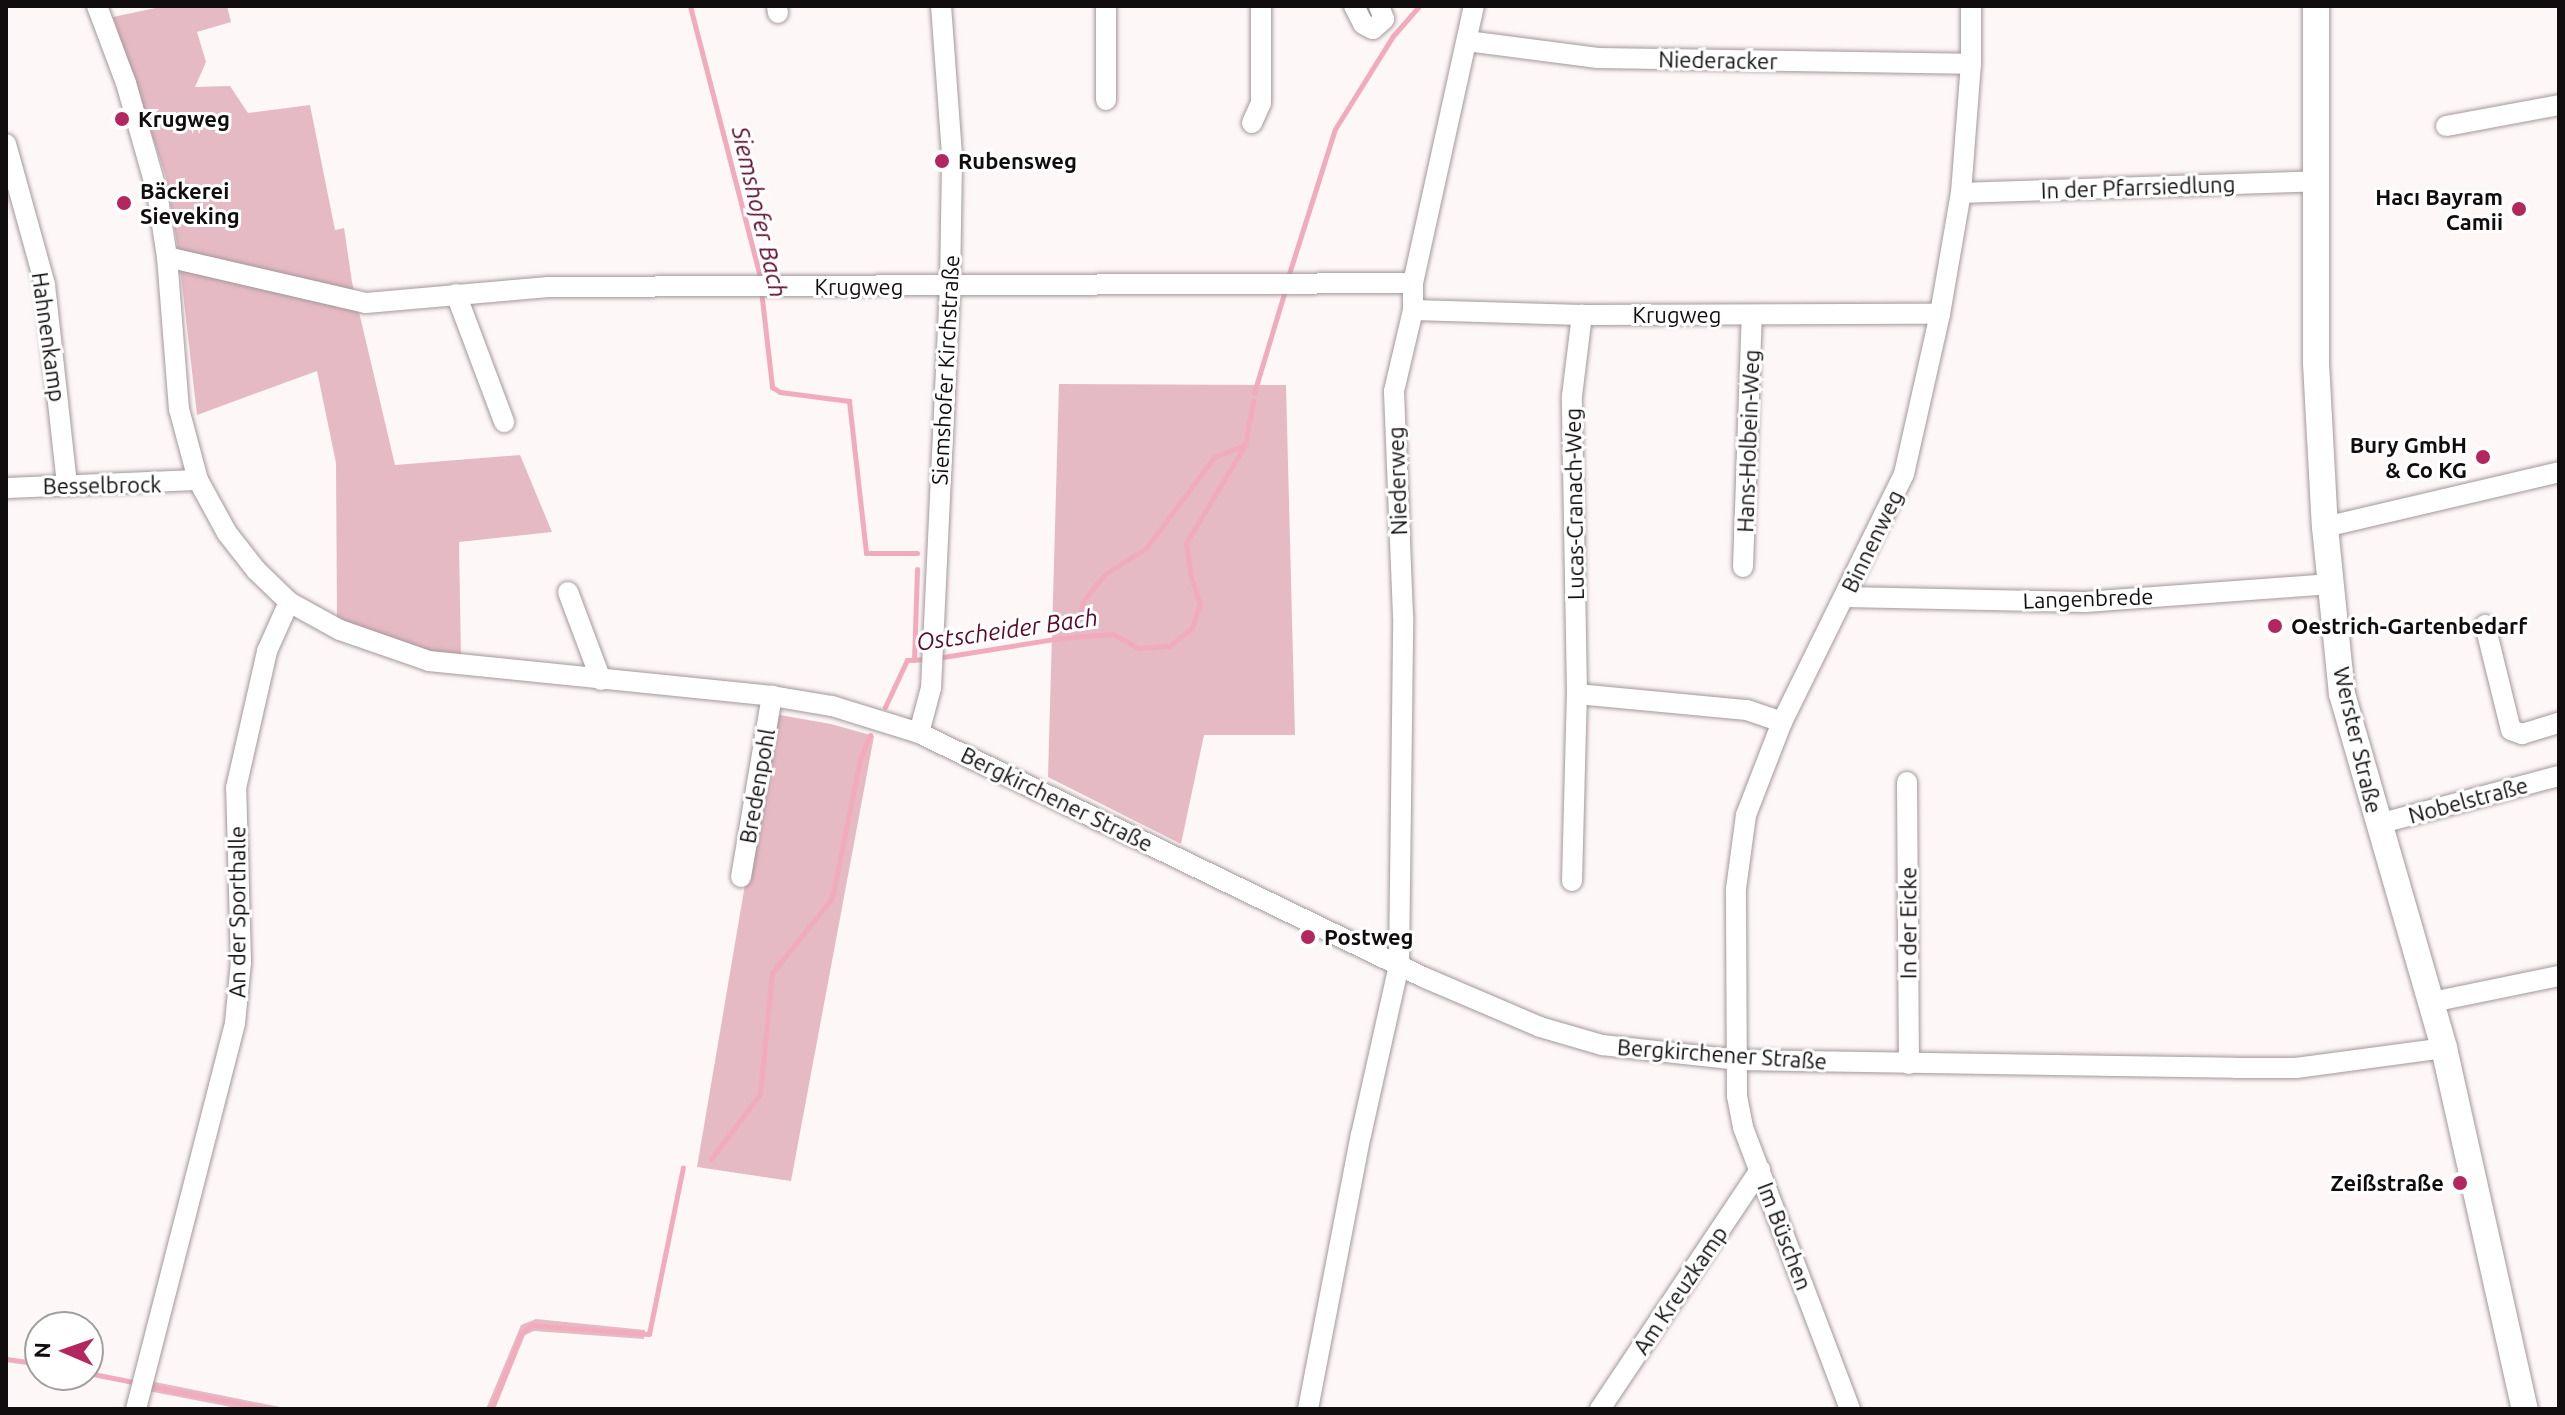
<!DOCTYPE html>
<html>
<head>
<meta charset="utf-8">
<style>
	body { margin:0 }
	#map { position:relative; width:2565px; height:1415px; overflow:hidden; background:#fef7f8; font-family:Ubuntu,sans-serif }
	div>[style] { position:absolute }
	.green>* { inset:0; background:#e6bac5 }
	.stream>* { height:5px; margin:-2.5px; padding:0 2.5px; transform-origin:2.5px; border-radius:2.5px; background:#f1abbd }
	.roads { filter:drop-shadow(0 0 2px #a3989b) drop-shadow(0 0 2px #a3989b) }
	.minor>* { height:20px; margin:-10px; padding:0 10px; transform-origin:10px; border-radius:10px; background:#fff }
	.major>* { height:26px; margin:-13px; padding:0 13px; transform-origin:13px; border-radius:13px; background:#fff }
	.dots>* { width:22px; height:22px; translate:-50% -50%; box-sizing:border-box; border:4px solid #fff; border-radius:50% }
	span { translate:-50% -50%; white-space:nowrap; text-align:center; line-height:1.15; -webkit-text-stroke:6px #fff; paint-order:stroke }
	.street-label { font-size:22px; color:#110d0e }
	.poi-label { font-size:22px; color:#110d0e; font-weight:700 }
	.left { translate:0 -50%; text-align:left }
	.right { translate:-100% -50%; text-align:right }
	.water-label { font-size:24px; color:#5b0a2c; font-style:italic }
	.frame { position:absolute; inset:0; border:8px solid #110d0e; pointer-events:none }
	.north { position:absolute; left:24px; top:1311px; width:80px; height:80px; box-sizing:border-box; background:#fff; border:2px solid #a09e9f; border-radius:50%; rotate:272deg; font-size:22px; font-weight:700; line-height:32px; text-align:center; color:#110d0e }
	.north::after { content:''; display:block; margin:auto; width:28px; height:36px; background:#b3275f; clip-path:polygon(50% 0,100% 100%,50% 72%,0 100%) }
</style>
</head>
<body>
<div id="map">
	<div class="green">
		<i style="clip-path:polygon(165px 6px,227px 6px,231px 22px,197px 32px,206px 62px,195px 87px,230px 86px,248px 113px,310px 105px,335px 230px,344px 228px,352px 282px,395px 465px,520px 455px,552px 532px,459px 542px,461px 659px,427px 653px,337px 623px,336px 463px,317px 371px,197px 415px,178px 249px,166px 177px,113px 17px)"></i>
		<i style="clip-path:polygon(1059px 384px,1286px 385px,1295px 735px,1204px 735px,1181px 844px,1048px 777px)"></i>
		<i style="clip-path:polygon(774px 714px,831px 724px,874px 736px,791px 1181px,697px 1167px)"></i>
		<i style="clip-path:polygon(536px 1319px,645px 1330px,644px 1339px,534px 1331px,525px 1335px,495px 1409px,486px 1409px,521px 1325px)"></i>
		<i style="clip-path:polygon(150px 1381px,290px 1409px,241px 1409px,148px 1391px)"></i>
	</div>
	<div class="stream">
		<i style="left:690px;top:6px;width:283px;rotate:75.5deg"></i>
		<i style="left:1288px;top:277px;width:155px;rotate:-72.4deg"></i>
		<i style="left:1335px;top:129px;width:110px;rotate:-58.1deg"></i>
		<i style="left:1393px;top:36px;width:40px;rotate:-49deg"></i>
		<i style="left:761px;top:290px;width:98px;rotate:83.5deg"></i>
		<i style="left:772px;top:387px;width:9px;rotate:32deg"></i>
		<i style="left:780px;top:392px;width:70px;rotate:7.4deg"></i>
		<i style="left:849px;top:401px;width:153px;rotate:83.6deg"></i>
		<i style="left:866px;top:553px;width:51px"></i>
		<i style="left:1254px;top:393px;width:111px;rotate:-73.2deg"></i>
		<i style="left:1077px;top:621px;width:22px;rotate:-72deg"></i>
		<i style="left:1084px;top:600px;width:33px;rotate:-51deg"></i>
		<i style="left:1105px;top:574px;width:49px;rotate:-32.4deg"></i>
		<i style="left:1146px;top:548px;width:114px;rotate:-53.2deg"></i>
		<i style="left:1214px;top:457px;width:33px;rotate:-21deg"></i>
		<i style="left:937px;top:658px;width:126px;rotate:-9.2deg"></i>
		<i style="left:1061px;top:638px;width:52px;rotate:-4.4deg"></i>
		<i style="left:1113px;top:634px;width:29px;rotate:29deg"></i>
		<i style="left:1138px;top:648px;width:31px;rotate:-4deg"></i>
		<i style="left:1169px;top:646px;width:29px;rotate:-38deg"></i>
		<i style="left:1192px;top:628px;width:25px;rotate:-72deg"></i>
		<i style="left:1200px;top:604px;width:28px;rotate:-109deg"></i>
		<i style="left:1191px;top:578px;width:35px;rotate:-98deg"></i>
		<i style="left:1186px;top:543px;width:114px;rotate:-59deg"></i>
		<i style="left:1245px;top:445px;width:45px;rotate:-79.7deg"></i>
		<i style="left:914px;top:660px;width:91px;rotate:-88.1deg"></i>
		<i style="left:885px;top:707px;width:52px;rotate:-64.9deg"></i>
		<i style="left:907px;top:660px;width:20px;rotate:-3deg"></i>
		<i style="left:711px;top:1159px;width:81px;rotate:-53deg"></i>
		<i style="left:760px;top:1094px;width:122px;rotate:-84.3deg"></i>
		<i style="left:772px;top:973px;width:96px;rotate:-51.3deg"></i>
		<i style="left:832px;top:898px;width:142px;rotate:-78.6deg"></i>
		<i style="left:860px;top:759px;width:26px;rotate:-67deg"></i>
		<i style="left:6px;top:1359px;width:34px;rotate:8deg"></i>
		<i style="left:88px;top:1373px;width:51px;rotate:11.3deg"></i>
		<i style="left:154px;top:1387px;width:116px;rotate:10.9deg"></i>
		<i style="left:491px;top:1409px;width:81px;rotate:-68.2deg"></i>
		<i style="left:521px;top:1334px;width:13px;rotate:-42deg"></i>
		<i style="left:531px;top:1325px;width:118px;rotate:4.4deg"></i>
		<i style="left:649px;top:1334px;width:170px;rotate:-78.5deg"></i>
	</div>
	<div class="roads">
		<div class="minor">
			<i style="left:97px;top:6px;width:82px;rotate:69.4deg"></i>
			<i style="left:126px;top:83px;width:113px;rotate:74.1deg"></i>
			<i style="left:157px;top:192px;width:66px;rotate:81.3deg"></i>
			<i style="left:167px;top:257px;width:152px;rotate:85.5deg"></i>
			<i style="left:179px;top:409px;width:73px;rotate:75deg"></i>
			<i style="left:198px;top:480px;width:60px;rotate:61.3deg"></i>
			<i style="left:227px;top:533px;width:47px;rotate:51.9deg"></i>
			<i style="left:256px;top:570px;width:46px;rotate:44.1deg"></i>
			<i style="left:289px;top:602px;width:58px;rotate:28.8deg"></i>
			<i style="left:340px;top:630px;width:94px;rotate:19.2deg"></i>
			<i style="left:429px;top:661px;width:345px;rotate:5.8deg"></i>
			<i style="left:772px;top:696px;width:61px;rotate:9.5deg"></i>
			<i style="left:832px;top:706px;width:91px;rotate:17.2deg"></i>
			<i style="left:919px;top:733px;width:560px;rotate:25.83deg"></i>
			<i style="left:1423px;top:977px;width:127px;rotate:23.1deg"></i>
			<i style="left:1540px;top:1027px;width:65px;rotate:16.2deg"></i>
			<i style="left:1602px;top:1045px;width:136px;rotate:6.3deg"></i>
			<i style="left:1737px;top:1060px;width:498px;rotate:0.9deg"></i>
			<i style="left:2235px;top:1068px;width:61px"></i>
			<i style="left:2296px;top:1068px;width:149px;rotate:-7.7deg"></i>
			<i style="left:777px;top:6px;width:7px;rotate:82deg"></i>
			<i style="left:1106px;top:6px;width:94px;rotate:90deg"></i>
			<i style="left:1354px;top:6px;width:20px;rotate:63deg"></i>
			<i style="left:1363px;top:24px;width:11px;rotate:27deg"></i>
			<i style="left:1373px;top:29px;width:15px;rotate:-42deg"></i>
			<i style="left:1384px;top:19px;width:14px;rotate:-111deg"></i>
			<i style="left:1467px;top:41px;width:132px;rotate:7.4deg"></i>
			<i style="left:1598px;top:58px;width:373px;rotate:0.9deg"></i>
			<i style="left:1252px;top:123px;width:22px;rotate:-66deg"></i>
			<i style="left:1261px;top:103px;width:97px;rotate:-90deg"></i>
			<i style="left:2446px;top:126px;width:115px;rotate:-10.5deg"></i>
			<i style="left:6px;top:144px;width:146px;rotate:74.5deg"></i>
			<i style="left:45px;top:285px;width:201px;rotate:83.7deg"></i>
			<i style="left:1961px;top:193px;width:355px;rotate:-1.9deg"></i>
			<i style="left:167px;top:257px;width:204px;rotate:13deg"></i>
			<i style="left:366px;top:303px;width:183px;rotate:-5deg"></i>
			<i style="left:548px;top:287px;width:865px;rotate:-0.26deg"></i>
			<i style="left:456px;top:294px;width:137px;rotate:69.4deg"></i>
			<i style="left:1413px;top:310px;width:169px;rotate:1.7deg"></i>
			<i style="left:1582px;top:315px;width:358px;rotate:-0.2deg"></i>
			<i style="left:6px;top:488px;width:192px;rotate:-2.4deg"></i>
			<i style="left:2325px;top:527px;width:240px;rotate:-13.2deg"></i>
			<i style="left:1743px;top:567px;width:252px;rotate:-88deg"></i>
			<i style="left:568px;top:592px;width:94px;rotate:69.4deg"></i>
			<i style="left:1845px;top:597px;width:240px;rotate:1.2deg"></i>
			<i style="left:2085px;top:602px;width:247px;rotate:-4.2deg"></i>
			<i style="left:2485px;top:625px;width:108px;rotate:76.1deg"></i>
			<i style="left:2511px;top:730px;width:12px;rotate:20deg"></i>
			<i style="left:2522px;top:734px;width:39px;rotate:-17deg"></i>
			<i style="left:1577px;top:694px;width:171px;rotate:5.4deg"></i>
			<i style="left:1747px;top:710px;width:37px;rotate:19deg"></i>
			<i style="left:919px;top:733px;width:47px;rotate:-75.1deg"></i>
			<i style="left:931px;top:688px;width:401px;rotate:-87.3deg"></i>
			<i style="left:950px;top:287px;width:132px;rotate:-89.1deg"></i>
			<i style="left:952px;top:155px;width:149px;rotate:-94.2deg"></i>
			<i style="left:1907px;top:782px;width:282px;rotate:89.6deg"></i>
			<i style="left:2378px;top:824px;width:187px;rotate:-14.9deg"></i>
			<i style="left:741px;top:877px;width:184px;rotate:-80.3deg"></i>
			<i style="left:1572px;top:881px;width:187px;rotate:-88.5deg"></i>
			<i style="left:1577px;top:694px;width:298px;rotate:-91deg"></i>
			<i style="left:1572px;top:396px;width:82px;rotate:-83deg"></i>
			<i style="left:2432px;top:1002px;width:130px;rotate:-11.6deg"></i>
			<i style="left:136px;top:1409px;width:398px;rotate:-75.6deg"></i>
			<i style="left:235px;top:1023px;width:61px;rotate:-84.4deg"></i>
			<i style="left:241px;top:962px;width:174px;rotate:-91.6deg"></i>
			<i style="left:236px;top:788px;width:140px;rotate:-77.2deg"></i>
			<i style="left:267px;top:651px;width:54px;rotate:-65.8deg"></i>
			<i style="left:1308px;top:1409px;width:279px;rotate:-79.1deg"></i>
			<i style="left:1361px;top:1135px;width:174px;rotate:-77.4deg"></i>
			<i style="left:1399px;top:965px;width:349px;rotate:-89.3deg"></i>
			<i style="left:1403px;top:616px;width:225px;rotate:-92.3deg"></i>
			<i style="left:1394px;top:391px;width:83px;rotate:-76.8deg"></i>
			<i style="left:1413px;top:310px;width:27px;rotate:-90deg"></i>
			<i style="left:1413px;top:283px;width:284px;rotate:-77.6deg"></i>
			<i style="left:1600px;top:1409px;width:288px;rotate:-56.2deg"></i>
			<i style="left:1850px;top:1409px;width:302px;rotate:-110.8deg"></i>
			<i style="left:1743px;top:1127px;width:32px;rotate:-101deg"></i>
			<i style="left:1737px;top:1096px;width:207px;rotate:-90.3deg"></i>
			<i style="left:1736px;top:889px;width:75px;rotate:-82.3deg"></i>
			<i style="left:1746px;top:815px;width:100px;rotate:-68.8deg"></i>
			<i style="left:1782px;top:722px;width:276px;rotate:-63.8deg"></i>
			<i style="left:1904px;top:474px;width:164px;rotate:-77.3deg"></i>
			<i style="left:1940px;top:314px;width:123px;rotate:-80.2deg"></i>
			<i style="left:1961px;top:193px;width:129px;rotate:-85.6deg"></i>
			<i style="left:1971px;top:64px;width:58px;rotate:-90deg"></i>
		</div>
		<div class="major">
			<i style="left:2316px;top:6px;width:357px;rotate:90deg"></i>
			<i style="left:2316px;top:363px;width:164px;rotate:86.9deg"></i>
			<i style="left:2325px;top:527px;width:168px;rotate:84.2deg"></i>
			<i style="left:2342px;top:694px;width:368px;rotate:73.9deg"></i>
			<i style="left:2444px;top:1048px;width:370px;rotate:77.4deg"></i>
		</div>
	</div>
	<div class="dots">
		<i style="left:122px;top:119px;background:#b3275f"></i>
		<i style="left:942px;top:161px;background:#b3275f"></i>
		<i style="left:124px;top:203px;background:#b3275f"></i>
		<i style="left:2519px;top:209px;background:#b3275f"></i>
		<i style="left:2483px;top:457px;background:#b3275f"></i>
		<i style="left:2275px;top:626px;background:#b3275f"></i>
		<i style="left:1308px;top:937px;background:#b3275f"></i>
		<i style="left:2460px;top:1183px;background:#b3275f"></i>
	</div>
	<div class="street-label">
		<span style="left:1718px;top:60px;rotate:1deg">Niederacker</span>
		<span style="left:2138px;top:187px;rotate:-2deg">In der Pfarrsiedlung</span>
		<span style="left:859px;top:287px">Krugweg</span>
		<span style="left:1677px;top:315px">Krugweg</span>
		<span style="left:49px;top:337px;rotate:82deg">Hahnenkamp</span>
		<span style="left:945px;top:370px;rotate:-87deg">Siemshofer Kirchstraße</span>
		<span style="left:1748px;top:441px;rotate:-88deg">Hans-Holbein-Weg</span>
		<span style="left:1397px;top:481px;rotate:-92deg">Niederweg</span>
		<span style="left:102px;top:485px;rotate:-1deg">Besselbrock</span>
		<span style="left:1574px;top:504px;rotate:-91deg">Lucas-Cranach-Weg</span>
		<span style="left:1872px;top:541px;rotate:-64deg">Binnenweg</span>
		<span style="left:2088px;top:598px;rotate:-2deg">Langenbrede</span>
		<span style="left:2358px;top:740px;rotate:77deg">Werster Straße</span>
		<span style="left:757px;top:786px;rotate:-80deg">Bredenpohl</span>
		<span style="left:1057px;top:799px;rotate:26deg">Bergkirchener Straße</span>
		<span style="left:2468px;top:800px;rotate:-15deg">Nobelstraße</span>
		<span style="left:237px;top:912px;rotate:-90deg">An der Sporthalle</span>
		<span style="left:1908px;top:923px;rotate:-90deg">In der Eicke</span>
		<span style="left:1722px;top:1054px;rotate:4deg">Bergkirchener Straße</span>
		<span style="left:1785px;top:1236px;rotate:69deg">Im Büschen</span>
		<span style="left:1680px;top:1290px;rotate:-56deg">Am Kreuzkamp</span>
	</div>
	<div class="poi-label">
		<span class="left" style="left:138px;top:119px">Krugweg</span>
		<span class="left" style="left:958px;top:161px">Rubensweg</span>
		<span class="left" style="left:140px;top:203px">Bäckerei<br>Sieveking</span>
		<span class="right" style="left:2503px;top:209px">Hacı Bayram<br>Camii</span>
		<span class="right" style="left:2467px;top:457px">Bury GmbH<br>&amp; Co KG</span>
		<span class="left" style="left:2291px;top:626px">Oestrich-Gartenbedarf</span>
		<span class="left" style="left:1324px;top:937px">Postweg</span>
		<span class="right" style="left:2444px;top:1183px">Zeißstraße</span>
	</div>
	<div class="water-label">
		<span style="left:759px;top:212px;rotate:77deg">Siemshofer Bach</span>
		<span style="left:1007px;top:630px;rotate:-8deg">Ostscheider Bach</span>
	</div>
	<div class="frame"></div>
	<div class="north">N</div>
</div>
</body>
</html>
